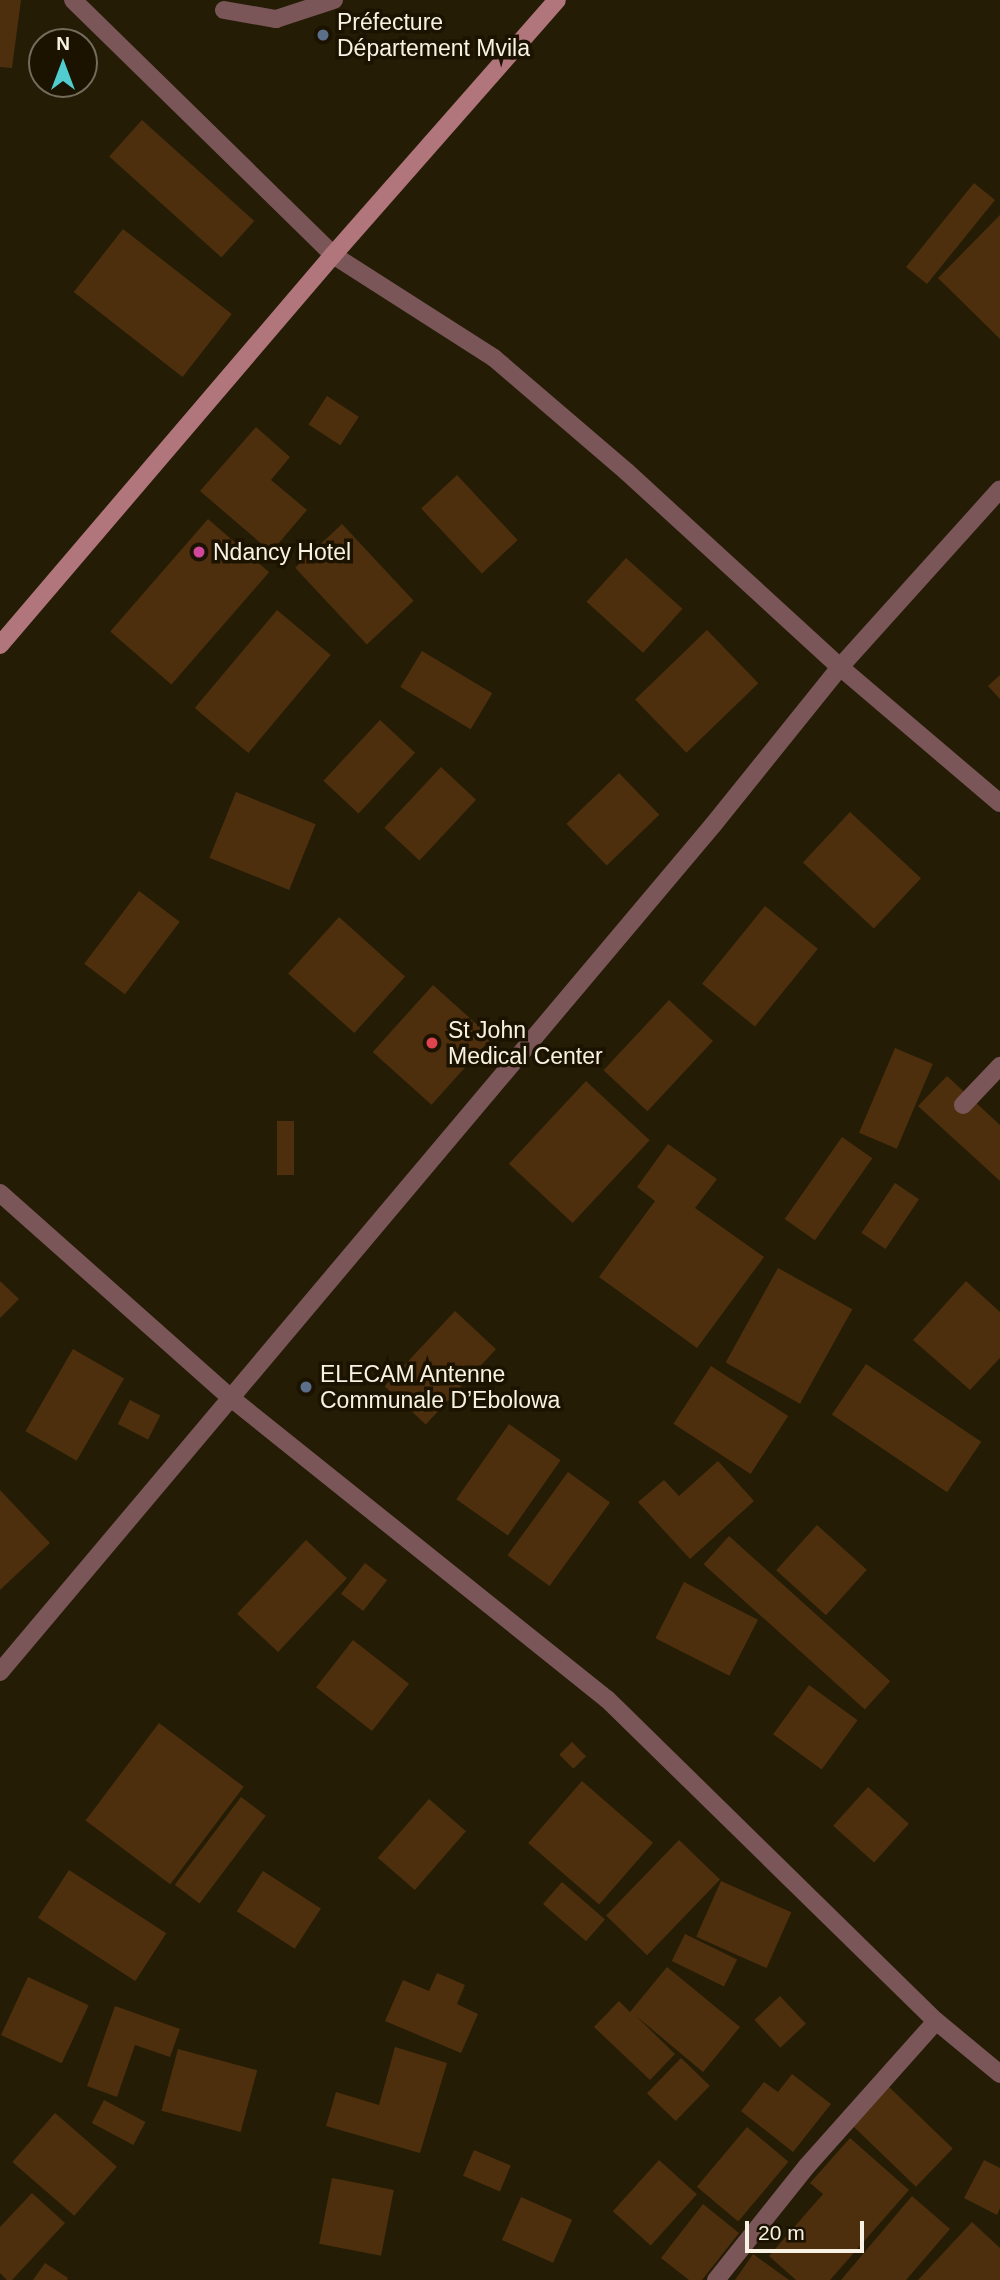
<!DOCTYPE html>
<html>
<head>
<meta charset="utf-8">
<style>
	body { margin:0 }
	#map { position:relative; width:1000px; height:2280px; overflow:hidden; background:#241c05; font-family:Helvetica,sans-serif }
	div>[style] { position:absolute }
	.building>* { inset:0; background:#4e2f0d; transform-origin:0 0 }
	.street>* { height:18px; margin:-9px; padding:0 9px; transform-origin:9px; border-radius:9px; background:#7b5659 }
	.secondary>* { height:18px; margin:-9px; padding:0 9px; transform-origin:9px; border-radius:9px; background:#b1767b }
	.dots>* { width:19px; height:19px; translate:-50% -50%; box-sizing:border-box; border:4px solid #1b1200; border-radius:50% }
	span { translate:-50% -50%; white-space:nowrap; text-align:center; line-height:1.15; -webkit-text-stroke:7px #1b1200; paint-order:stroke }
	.poi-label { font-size:23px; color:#f8f2e4 }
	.left { translate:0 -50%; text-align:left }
	.north { position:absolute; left:28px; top:28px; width:70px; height:70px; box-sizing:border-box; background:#1b1200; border:2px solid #736c5b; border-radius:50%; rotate:0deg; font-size:19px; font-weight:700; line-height:28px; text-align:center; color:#f8f2e4 }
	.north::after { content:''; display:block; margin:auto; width:24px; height:32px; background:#52cdcf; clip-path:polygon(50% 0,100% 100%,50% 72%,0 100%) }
	.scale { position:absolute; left:745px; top:2221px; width:119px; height:32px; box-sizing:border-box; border:4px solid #f8f2e4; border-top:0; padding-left:9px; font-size:21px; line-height:24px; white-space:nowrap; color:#f8f2e4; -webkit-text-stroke:5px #1b1200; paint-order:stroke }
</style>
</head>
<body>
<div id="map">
	<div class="building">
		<i style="clip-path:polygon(0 0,21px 0,12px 68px,0 67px)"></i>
		<i style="left:142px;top:120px;width:151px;height:49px;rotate:42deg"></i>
		<i style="left:974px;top:183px;width:27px;height:108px;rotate:39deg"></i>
		<i style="clip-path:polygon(1000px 215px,1000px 339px,938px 278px)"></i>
		<i style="left:123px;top:229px;width:138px;height:80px;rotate:38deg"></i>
		<i style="left:327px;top:396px;width:38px;height:34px;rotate:33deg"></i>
		<i style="clip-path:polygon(256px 427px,290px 457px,271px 480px,307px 510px,271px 552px,200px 491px)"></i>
		<i style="left:457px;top:475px;width:89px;height:49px;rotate:47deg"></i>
		<i style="left:208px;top:519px;width:81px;height:149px;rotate:41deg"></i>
		<i style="left:342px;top:524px;width:105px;height:64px;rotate:47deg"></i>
		<i style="left:626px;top:558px;width:76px;height:59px;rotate:42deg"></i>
		<i style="left:277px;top:610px;width:70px;height:128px;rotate:40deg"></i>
		<i style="left:707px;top:630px;width:74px;height:100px;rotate:46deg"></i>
		<i style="left:422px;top:651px;width:82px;height:42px;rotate:31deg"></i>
		<i style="clip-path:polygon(1000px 675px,1000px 699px,988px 686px)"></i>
		<i style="left:380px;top:720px;width:48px;height:83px;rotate:43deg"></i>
		<i style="left:441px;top:767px;width:48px;height:83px;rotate:43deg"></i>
		<i style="left:619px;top:773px;width:58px;height:73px;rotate:46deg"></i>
		<i style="left:236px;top:792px;width:86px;height:71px;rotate:22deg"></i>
		<i style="left:850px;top:812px;width:97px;height:69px;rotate:43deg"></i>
		<i style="left:139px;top:891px;width:51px;height:91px;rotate:37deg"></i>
		<i style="left:765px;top:906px;width:68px;height:100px;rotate:39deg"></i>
		<i style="left:339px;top:917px;width:89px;height:76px;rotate:42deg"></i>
		<i style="left:433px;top:985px;width:79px;height:90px;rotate:42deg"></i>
		<i style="left:669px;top:1000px;width:60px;height:96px;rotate:43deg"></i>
		<i style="left:895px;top:1048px;width:41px;height:92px;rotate:23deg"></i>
		<i style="clip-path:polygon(947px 1076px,1000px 1125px,1000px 1181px,918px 1106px)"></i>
		<i style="left:586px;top:1081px;width:87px;height:113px;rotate:43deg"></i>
		<i style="left:277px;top:1121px;width:17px;height:54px"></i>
		<i style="left:842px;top:1137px;width:37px;height:100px;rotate:35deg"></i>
		<i style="clip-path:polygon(668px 1144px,717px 1179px,695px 1208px,764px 1257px,697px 1348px,599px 1277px,655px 1201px,637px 1187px)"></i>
		<i style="left:895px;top:1183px;width:29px;height:60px;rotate:34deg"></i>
		<i style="left:778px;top:1268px;width:85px;height:108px;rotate:29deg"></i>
		<i style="clip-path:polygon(0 1281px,19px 1299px,0 1318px)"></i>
		<i style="clip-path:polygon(966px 1281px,1000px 1312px,1000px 1358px,970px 1390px,913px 1340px)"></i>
		<i style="left:455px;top:1311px;width:56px;height:103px;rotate:43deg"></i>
		<i style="left:73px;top:1349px;width:59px;height:95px;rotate:30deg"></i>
		<i style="left:866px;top:1364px;width:139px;height:61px;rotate:34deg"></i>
		<i style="left:711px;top:1366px;width:92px;height:69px;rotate:33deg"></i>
		<i style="left:130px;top:1400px;width:34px;height:27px;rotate:27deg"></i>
		<i style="left:509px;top:1424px;width:63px;height:92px;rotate:35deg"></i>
		<i style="clip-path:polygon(718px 1461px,754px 1501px,690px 1559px,638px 1502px,664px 1480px,679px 1496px)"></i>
		<i style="left:568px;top:1472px;width:52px;height:103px;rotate:36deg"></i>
		<i style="clip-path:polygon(0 1490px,50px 1543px,0 1590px)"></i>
		<i style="left:817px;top:1525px;width:67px;height:61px;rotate:42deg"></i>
		<i style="left:729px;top:1536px;width:217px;height:38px;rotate:42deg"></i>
		<i style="left:306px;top:1540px;width:56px;height:101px;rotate:43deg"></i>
		<i style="left:365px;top:1563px;width:28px;height:39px;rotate:38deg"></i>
		<i style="left:684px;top:1582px;width:83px;height:63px;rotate:27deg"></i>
		<i style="left:353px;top:1640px;width:71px;height:60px;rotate:38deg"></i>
		<i style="left:809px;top:1685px;width:60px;height:61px;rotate:36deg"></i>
		<i style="left:159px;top:1723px;width:106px;height:122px;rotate:37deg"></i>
		<i style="left:572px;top:1742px;width:20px;height:18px;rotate:45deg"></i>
		<i style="left:582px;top:1781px;width:94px;height:82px;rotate:41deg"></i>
		<i style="left:868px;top:1787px;width:55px;height:52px;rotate:42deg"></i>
		<i style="left:241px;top:1797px;width:31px;height:110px;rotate:37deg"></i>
		<i style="left:429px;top:1799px;width:49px;height:78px;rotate:41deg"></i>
		<i style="left:679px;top:1840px;width:57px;height:105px;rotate:44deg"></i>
		<i style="left:69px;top:1870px;width:116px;height:57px;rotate:33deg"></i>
		<i style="left:263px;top:1871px;width:69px;height:48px;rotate:33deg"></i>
		<i style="left:721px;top:1881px;width:77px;height:61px;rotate:24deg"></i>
		<i style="left:562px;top:1882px;width:57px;height:29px;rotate:41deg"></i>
		<i style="left:685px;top:1934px;width:58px;height:30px;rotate:26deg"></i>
		<i style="clip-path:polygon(667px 1967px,740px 2027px,703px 2072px,636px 2016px,675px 2054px,650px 2080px,594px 2027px,619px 2001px,630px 2012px)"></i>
		<i style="clip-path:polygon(437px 1973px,465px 1985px,457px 2004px,478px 2014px,461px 2053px,385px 2021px,403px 1980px,429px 1991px)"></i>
		<i style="left:28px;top:1977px;width:67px;height:64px;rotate:25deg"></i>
		<i style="left:780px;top:1996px;width:38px;height:35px;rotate:47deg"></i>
		<i style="clip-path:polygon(115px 2006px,180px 2029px,170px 2057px,135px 2045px,117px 2097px,87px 2086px)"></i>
		<i style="clip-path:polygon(395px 2047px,447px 2063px,420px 2153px,326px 2126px,336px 2092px,379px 2105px)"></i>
		<i style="left:178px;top:2049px;width:82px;height:64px;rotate:15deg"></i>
		<i style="left:681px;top:2058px;width:40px;height:49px;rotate:44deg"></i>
		<i style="clip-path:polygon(792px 2074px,831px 2104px,793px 2152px,741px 2111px,764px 2082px,778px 2092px)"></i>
		<i style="left:888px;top:2086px;width:90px;height:53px;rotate:44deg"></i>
		<i style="left:104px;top:2100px;width:47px;height:26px;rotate:28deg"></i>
		<i style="left:55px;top:2113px;width:82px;height:65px;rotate:41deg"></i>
		<i style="left:747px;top:2127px;width:54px;height:78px;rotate:40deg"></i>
		<i style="clip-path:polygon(850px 2138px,909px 2190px,830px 2280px,796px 2280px,769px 2256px,823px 2194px,810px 2183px)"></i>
		<i style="left:474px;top:2150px;width:40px;height:28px;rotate:23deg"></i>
		<i style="left:659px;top:2160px;width:51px;height:69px;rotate:42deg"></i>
		<i style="clip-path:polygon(984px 2160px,1000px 2168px,1000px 2208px,997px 2215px,964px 2198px)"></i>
		<i style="left:332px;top:2178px;width:63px;height:67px;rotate:11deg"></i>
		<i style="clip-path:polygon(32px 2193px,65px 2223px,12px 2280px,7px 2280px,0 2273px,0 2227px)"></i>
		<i style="clip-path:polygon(912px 2196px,950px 2229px,906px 2280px,841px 2280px)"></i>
		<i style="left:521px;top:2197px;width:56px;height:47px;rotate:24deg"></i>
		<i style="clip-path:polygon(703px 2204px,739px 2233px,702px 2280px,689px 2280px,661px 2258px)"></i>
		<i style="clip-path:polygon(972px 2222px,1000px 2248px,1000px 2280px,918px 2280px)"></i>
		<i style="clip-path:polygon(753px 2254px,789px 2280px,735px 2280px)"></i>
		<i style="clip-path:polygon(45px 2263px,68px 2278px,67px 2280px,33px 2280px)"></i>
	</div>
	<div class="street">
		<i style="left:73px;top:0;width:364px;rotate:44.4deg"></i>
		<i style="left:333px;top:255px;width:191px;rotate:32.6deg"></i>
		<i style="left:494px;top:358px;width:175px;rotate:40.6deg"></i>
		<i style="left:627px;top:472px;width:289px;rotate:42.5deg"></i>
		<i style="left:840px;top:667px;width:210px;rotate:40.4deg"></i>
		<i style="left:224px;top:10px;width:53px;rotate:9.8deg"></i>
		<i style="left:276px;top:19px;width:61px;rotate:-18.1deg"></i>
		<i style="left:963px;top:1105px;width:54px;rotate:-46.5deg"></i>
		<i style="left:0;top:1193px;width:309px;rotate:41.6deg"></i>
		<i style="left:231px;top:1398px;width:482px;rotate:38.7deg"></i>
		<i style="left:607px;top:1699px;width:460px;rotate:44.4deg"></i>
		<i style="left:936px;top:2021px;width:83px;rotate:39.6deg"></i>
		<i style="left:0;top:1672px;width:1107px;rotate:-49.91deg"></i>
		<i style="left:713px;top:825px;width:203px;rotate:-51.2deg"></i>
		<i style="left:840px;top:667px;width:239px;rotate:-48deg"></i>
		<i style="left:716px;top:2280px;width:146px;rotate:-51.4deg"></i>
		<i style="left:807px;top:2166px;width:194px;rotate:-48.3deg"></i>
	</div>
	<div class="secondary">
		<i style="left:0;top:645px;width:513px;rotate:-49.51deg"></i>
		<i style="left:333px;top:255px;width:339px;rotate:-48.7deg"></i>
	</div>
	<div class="dots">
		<i style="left:323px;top:35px;background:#5c6f8a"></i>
		<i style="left:199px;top:552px;background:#d1479c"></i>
		<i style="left:432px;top:1043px;background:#e0444e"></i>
		<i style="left:306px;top:1387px;background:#5c6f8a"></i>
	</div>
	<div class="poi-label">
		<span class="left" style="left:337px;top:35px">Préfecture<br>Département Mvila</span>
		<span class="left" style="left:213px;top:552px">Ndancy Hotel</span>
		<span class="left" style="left:448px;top:1043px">St John<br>Medical Center</span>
		<span class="left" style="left:320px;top:1387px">ELECAM Antenne<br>Communale D’Ebolowa</span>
	</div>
	<div class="north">N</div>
	<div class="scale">20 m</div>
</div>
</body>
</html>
